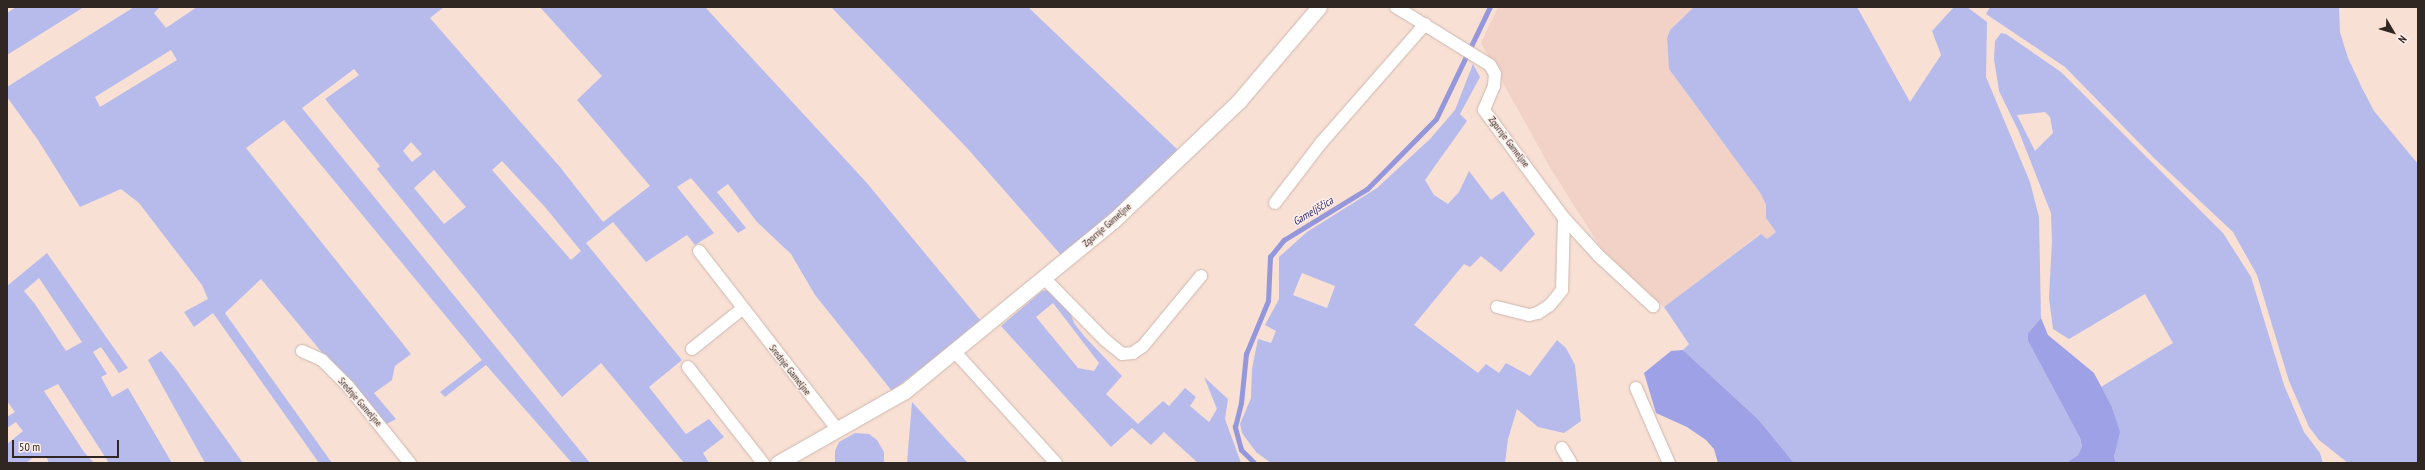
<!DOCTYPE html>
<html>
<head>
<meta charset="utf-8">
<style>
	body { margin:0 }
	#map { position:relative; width:2425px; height:470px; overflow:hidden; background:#f8e0d5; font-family:"PT Sans Narrow",sans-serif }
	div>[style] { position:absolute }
	.built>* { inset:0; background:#f2d2c6 }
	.green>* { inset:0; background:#b7bbec }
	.forest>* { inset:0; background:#9ea1e6 }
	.stream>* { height:4.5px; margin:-2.25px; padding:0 2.25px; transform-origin:2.25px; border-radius:2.25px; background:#9497db }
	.roads { filter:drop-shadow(0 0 1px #ceb7ad) drop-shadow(0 0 1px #ceb7ad) }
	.minor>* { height:12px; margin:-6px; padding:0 6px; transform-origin:6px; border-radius:6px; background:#fff }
	.tertiary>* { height:15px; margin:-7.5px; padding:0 7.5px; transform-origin:7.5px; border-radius:7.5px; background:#fff }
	span { translate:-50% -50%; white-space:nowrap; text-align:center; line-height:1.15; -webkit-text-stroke:3px #feefe9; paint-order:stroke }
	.street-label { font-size:10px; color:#302723 }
	.water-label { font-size:11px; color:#312a78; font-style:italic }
	.frame { position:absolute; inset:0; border:8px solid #302723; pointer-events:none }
	.north { position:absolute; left:2373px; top:12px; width:40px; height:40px; -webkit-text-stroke:3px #feefe9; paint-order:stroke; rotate:128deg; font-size:11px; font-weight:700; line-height:16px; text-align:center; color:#302723 }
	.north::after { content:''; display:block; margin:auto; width:14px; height:18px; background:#302723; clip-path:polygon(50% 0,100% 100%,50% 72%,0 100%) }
	.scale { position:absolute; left:12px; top:440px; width:107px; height:18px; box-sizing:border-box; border:2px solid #302723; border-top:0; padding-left:5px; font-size:12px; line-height:14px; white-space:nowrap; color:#302723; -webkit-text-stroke:3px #feefe9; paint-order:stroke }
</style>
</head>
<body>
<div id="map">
	<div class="built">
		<i style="clip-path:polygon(1498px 7px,1694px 7px,1670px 30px,1667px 38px,1669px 69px,1761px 194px,1766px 205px,1766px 218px,1776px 232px,1772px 237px,1767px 239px,1760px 234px,1664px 307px,1605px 254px,1552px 171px,1481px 43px)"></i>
	</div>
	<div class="green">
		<i style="clip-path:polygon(16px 7px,84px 7px,7px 55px,7px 13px)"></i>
		<i style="clip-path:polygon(evenodd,134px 7px,160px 7px,154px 13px,166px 28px,197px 7px,444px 7px,430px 18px,560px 167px,603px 222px,650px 186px,577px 100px,602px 76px,540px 7px,705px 7px,866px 182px,981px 321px,892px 391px,815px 295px,791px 254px,757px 222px,728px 184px,717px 192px,746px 228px,738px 233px,691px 178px,677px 187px,714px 233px,695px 245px,687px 235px,646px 262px,613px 222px,586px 243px,682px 360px,649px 387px,686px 434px,709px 419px,724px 437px,703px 453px,709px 463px,684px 463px,601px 363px,562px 397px,377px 169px,380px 166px,325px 99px,359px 75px,354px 69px,302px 108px,590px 463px,572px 463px,486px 365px,445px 397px,440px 392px,482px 360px,284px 120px,246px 148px,411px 354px,395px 366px,392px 380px,374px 393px,396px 419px,383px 426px,261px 279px,225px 313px,332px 463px,319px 463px,213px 313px,194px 327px,184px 312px,208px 299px,202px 285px,139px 203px,121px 189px,80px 207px,38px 140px,7px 97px,7px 87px,134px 7px,171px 50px,177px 60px,100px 107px,95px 97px,171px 50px,134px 7px,411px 142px,422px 154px,412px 162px,403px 151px,411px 142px,134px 7px,502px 161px,545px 207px,581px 251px,571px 260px,492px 170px,502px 161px,134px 7px,434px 170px,466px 207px,444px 224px,414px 188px,434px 170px)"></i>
		<i style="clip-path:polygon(831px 7px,1028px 7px,1179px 151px,1121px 205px,1061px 255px,967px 148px)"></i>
		<i style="clip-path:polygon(1694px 7px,1857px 7px,1910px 102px,1941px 55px,1932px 31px,1954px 7px,1967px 7px,1987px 22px,1986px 77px,2030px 182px,2039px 217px,2041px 318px,2028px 333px,2028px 341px,2080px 438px,2082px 448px,2078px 455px,2066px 463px,1794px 463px,1759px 420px,1683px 350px,1689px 344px,1664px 307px,1761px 234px,1767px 239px,1776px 232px,1766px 218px,1766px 205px,1761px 194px,1669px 69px,1667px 38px,1670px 30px)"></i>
		<i style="clip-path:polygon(1990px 7px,2339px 7px,2340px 32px,2348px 58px,2362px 88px,2374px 111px,2418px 164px,2418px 463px,2348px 463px,2319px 440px,2309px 427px,2289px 381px,2257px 275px,2233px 232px,2154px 158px,2065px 67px,1986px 14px)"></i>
		<i style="clip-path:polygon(evenodd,2001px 33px,2006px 34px,2061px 72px,2223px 233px,2251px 277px,2284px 385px,2304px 432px,2320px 453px,2323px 463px,2116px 463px,2114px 457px,2119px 432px,2112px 407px,2101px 387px,2173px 343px,2145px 294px,2069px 339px,2053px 329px,2049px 298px,2052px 241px,2051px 213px,2019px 132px,1999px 91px,1994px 59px,1995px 41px,2001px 33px,2045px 112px,2050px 117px,2053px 133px,2035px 151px,2017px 115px,2045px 112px)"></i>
		<i style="clip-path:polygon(evenodd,1473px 64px,1480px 77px,1460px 114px,1467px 121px,1425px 180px,1434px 195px,1448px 204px,1459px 192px,1469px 171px,1491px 200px,1503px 191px,1535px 234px,1501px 272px,1481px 256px,1470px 267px,1464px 264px,1414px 325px,1478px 373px,1486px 364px,1499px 373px,1506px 363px,1530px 376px,1557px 340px,1566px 348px,1575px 365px,1581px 421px,1564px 433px,1538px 427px,1517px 409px,1508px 439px,1505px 463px,1271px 463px,1256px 452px,1242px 433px,1240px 424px,1251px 398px,1252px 369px,1258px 339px,1271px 343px,1276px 331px,1265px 325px,1279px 299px,1279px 257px,1307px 232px,1377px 188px,1430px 139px,1455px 110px,1473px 64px,1302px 273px,1335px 286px,1327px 308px,1293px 295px,1302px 273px)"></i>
		<i style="clip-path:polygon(evenodd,47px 253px,128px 368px,119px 373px,101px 347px,93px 352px,107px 374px,101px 377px,112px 397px,128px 388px,172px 463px,109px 463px,58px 384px,44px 391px,84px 452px,94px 463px,49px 463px,46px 456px,35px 456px,26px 463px,7px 463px,7px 444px,23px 431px,16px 422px,7px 428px,7px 417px,15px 412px,7px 401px,7px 286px,47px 253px,39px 278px,82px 342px,66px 351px,35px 304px,24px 291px,39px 278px)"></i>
		<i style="clip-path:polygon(evenodd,1048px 290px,1069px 309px,1074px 323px,1085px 337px,1122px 376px,1106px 394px,1138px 424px,1163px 401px,1169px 406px,1185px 388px,1196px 397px,1190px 406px,1209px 422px,1217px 409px,1204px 377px,1228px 399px,1225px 419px,1241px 463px,1198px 463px,1164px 432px,1151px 445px,1132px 428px,1111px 447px,1001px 326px,1042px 291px,1048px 290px,1053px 303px,1099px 363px,1094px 371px,1078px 368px,1036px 317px,1053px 303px)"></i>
		<i style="clip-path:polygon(161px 351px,176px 369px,243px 463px,205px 463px,148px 360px)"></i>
		<i style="clip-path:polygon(912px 402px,952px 446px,968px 463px,907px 463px)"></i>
		<i style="clip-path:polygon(855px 433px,869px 434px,877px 440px,884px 452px,884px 463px,835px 463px,835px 451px,839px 442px)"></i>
	</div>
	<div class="forest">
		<i style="clip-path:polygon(2041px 318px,2048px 335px,2094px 373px,2112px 407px,2120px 432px,2114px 457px,2116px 463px,2066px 463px,2078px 455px,2082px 447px,2080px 438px,2028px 341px,2028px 333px)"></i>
		<i style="clip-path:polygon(1683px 350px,1759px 420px,1794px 463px,1718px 463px,1714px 449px,1706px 440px,1687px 427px,1656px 413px,1644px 373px,1671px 351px)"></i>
	</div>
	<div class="stream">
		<i style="left:1254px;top:463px;width:18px;rotate:-135deg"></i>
		<i style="left:1241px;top:450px;width:24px;rotate:-105deg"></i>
		<i style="left:1235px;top:427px;width:25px;rotate:-76deg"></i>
		<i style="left:1241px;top:403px;width:49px;rotate:-84.2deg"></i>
		<i style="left:1246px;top:354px;width:57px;rotate:-67.5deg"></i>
		<i style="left:1268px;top:301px;width:44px;rotate:-87.4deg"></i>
		<i style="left:1270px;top:257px;width:22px;rotate:-51deg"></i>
		<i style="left:1284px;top:240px;width:97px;rotate:-31.6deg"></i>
		<i style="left:1367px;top:189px;width:98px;rotate:-45.4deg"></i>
		<i style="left:1436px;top:119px;width:124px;rotate:-64.3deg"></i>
	</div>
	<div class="roads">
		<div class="minor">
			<i style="left:1396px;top:7px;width:110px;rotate:31.7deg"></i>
			<i style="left:1490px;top:65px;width:10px;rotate:61deg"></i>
			<i style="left:1495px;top:74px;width:12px;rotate:95deg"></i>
			<i style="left:1494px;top:86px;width:26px;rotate:113deg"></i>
			<i style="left:1484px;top:110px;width:134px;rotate:53.5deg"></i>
			<i style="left:1564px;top:218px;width:52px;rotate:47.4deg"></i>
			<i style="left:1599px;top:256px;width:74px;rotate:42.8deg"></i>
			<i style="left:1275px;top:203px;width:76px;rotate:-52.5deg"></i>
			<i style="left:1321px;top:143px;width:158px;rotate:-48.8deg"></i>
			<i style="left:699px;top:251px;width:227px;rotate:52.2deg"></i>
			<i style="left:1044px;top:278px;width:87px;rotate:45.5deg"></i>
			<i style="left:1105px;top:340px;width:22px;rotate:39deg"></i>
			<i style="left:1122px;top:354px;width:11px;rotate:-5deg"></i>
			<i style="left:1133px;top:353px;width:12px;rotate:-35deg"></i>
			<i style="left:1143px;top:346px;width:91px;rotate:-50.4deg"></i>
			<i style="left:1497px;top:307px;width:33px;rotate:14deg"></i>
			<i style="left:1529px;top:315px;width:9px;rotate:-13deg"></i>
			<i style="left:1538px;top:313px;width:14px;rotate:-34deg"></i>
			<i style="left:1550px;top:305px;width:19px;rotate:-51deg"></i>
			<i style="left:1562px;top:290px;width:72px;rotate:-88.4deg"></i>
			<i style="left:692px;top:349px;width:64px;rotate:-38.7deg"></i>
			<i style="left:302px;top:351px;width:22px;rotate:24deg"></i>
			<i style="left:322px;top:360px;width:37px;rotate:45deg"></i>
			<i style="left:348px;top:386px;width:99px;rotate:51.2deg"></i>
			<i style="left:955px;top:352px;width:150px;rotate:47.7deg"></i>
			<i style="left:688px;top:367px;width:122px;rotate:52deg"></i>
			<i style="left:1636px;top:388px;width:82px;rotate:66.3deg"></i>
			<i style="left:1562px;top:448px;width:17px;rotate:59deg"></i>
		</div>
		<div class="tertiary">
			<i style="left:778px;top:463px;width:146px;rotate:-29.6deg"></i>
			<i style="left:905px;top:391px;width:269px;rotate:-39.3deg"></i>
			<i style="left:1113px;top:221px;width:174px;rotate:-43.6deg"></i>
			<i style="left:1239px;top:101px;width:123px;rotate:-49.6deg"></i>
		</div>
	</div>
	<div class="street-label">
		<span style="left:1509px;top:142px;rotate:53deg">Zgornje Gameljne</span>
		<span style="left:1107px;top:225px;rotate:-41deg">Zgornje Gameljne</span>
		<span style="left:790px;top:370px;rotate:52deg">Srednje Gameljne</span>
		<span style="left:360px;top:402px;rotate:49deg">Srednje Gameljne</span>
	</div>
	<div class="water-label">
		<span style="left:1313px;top:211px;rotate:-31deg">Gameljščica</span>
	</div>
	<div class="frame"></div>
	<div class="north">N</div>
	<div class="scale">50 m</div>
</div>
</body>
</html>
